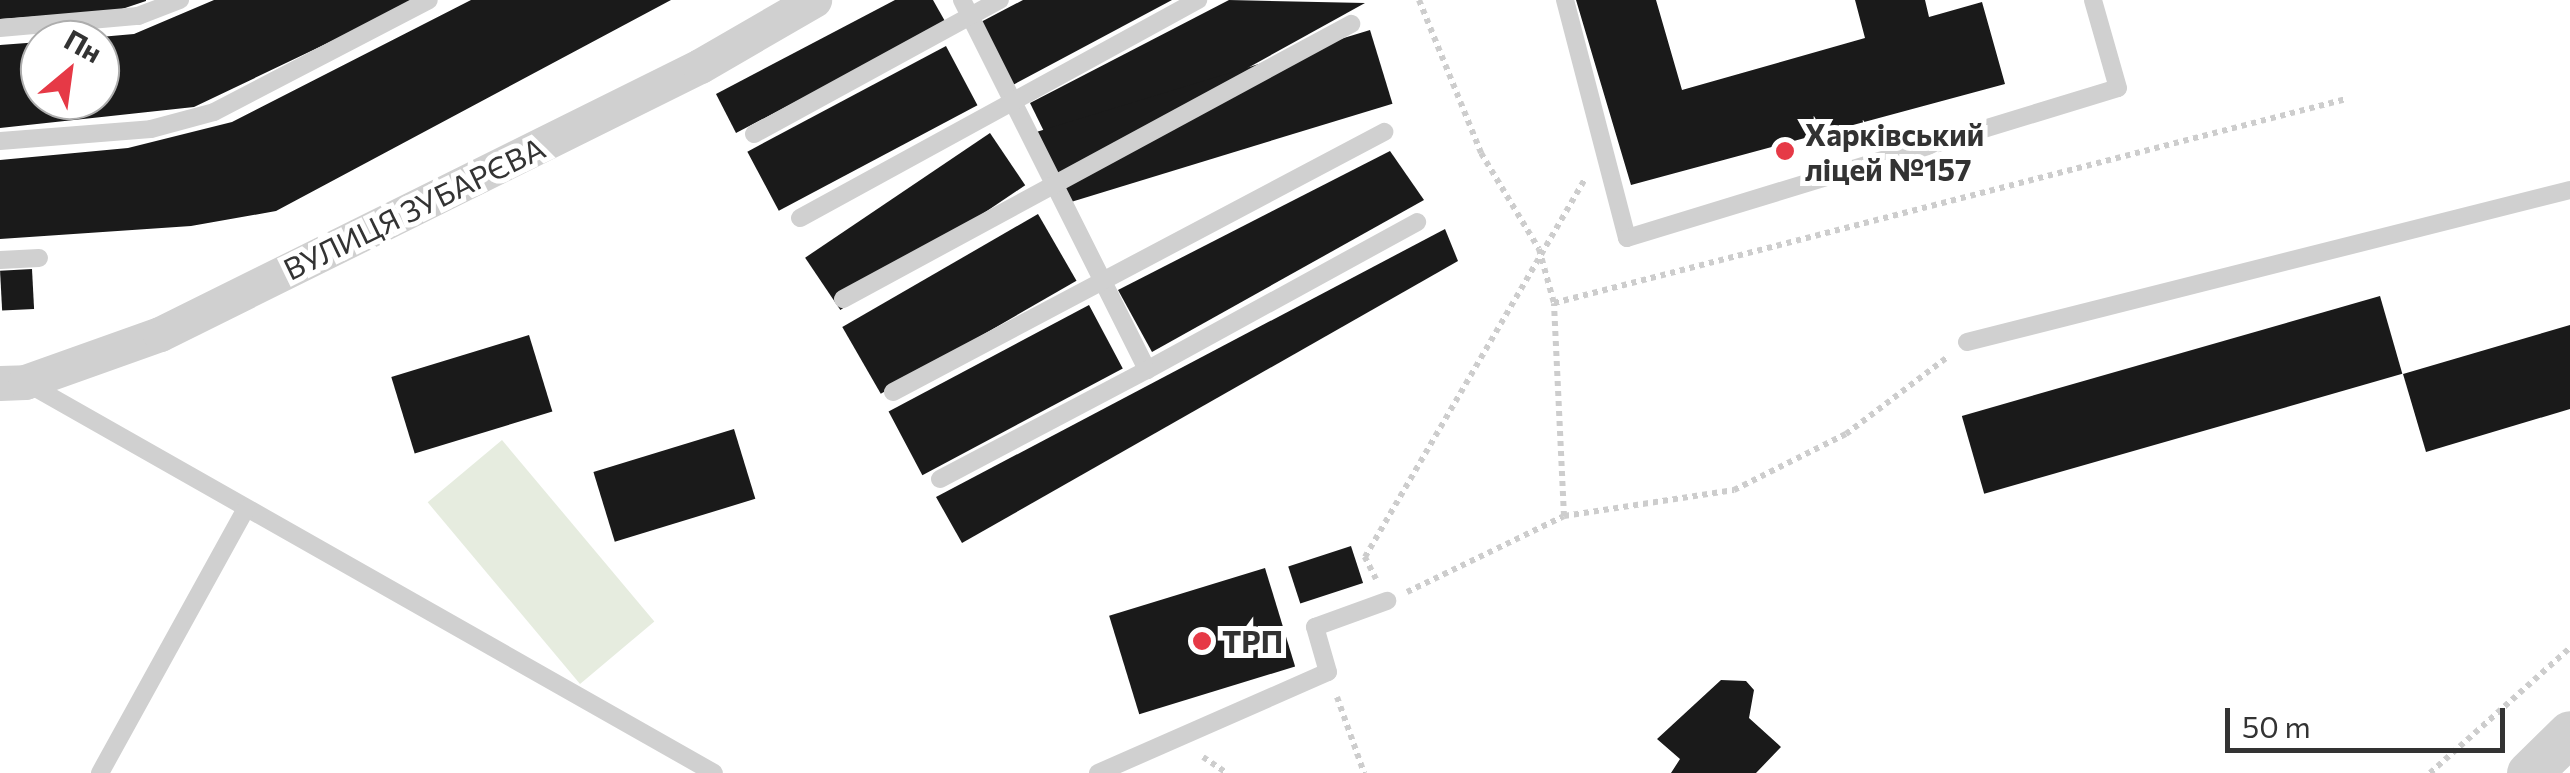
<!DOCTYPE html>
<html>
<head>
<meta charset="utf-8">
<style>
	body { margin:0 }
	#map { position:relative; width:2570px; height:773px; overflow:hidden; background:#fff; font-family:Commissioner,sans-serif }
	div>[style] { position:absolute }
	.green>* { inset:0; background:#e6ecdf; transform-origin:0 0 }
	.building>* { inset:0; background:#1a1a1a; transform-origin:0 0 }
	.path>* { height:6px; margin-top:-3px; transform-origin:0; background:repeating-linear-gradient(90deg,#cdcdcd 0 5px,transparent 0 10px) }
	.service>* { height:18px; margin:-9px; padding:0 9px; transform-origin:9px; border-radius:9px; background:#d0d0d0 }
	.minor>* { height:35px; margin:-17.5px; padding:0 17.5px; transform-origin:17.5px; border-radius:17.5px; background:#d0d0d0 }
	.tertiary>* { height:45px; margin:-22.5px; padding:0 22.5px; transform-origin:22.5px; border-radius:22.5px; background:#d0d0d0 }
	.dots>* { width:28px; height:28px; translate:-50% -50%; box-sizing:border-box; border:5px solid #fff; border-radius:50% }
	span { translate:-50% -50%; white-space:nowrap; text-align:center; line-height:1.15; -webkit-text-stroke:10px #fff; paint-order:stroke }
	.poi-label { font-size:30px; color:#333; font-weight:700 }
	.left { translate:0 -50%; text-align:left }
	.street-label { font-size:30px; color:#333 }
	.north { position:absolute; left:20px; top:20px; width:100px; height:100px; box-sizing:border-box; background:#fff; border:2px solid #adadad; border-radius:50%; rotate:29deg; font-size:28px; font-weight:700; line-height:40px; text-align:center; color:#333 }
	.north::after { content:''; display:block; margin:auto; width:35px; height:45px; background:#e63946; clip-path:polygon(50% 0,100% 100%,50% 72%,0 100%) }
	.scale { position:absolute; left:2225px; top:708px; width:280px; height:45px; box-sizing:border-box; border:5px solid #333; border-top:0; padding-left:12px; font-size:30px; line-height:35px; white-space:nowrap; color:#333; -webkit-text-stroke:8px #fff; paint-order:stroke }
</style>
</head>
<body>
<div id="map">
	<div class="green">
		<i style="left:502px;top:440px;width:237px;height:97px;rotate:50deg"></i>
	</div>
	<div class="building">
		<i style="clip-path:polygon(0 0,146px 0,146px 1px,116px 11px,0 19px)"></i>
		<i style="clip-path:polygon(214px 0,418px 0,194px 107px,0 128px,0 45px,40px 42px,40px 100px,100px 100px,100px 37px,134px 34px)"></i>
		<i style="clip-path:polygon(471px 0,671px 0,276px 211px,191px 226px,0 239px,0 160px,128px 148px,232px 122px)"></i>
		<i style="clip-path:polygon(895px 0,933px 0,946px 23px,736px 133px,716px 94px)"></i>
		<i style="clip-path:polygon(1023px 0,1172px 0,1011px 86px,979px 23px)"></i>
		<i style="clip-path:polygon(1229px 0,1365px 3px,1063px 170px,1030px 103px)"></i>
		<i style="clip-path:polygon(1576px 0,1656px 0,1682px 90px,1865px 38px,1855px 0,1925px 0,1929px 17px,1982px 2px,2005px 84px,1631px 185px)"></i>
		<i style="left:1370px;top:30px;width:77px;height:349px;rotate:73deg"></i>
		<i style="left:946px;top:46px;width:67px;height:225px;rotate:62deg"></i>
		<i style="left:990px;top:133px;width:63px;height:223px;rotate:56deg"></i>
		<i style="clip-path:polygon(1390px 151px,1424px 200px,1152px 352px,1118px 290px)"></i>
		<i style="left:1038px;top:214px;width:77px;height:226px;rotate:60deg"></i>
		<i style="clip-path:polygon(1445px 229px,1458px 261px,962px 543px,936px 497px)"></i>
		<i style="left:32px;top:269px;width:40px;height:32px;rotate:87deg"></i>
		<i style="left:2380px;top:296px;width:81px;height:435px;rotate:74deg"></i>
		<i style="left:1089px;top:305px;width:72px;height:227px;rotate:62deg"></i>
		<i style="clip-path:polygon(2570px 325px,2570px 409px,2426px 452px,2403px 374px)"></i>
		<i style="left:529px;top:335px;width:80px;height:144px;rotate:73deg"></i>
		<i style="left:734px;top:429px;width:73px;height:147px;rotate:73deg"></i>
		<i style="left:1351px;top:546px;width:39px;height:66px;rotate:72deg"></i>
		<i style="left:1265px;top:568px;width:103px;height:163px;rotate:73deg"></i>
		<i style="clip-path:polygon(1721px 680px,1746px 681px,1754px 690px,1749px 718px,1781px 747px,1756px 773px,1671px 773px,1680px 759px,1657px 739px)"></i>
	</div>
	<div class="path">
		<i style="left:1419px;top:0;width:165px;rotate:67.9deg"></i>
		<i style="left:1481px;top:153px;width:112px;rotate:58.9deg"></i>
		<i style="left:1539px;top:249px;width:56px;rotate:74.5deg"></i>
		<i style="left:1564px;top:516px;width:213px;rotate:-92.7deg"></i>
		<i style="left:1554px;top:303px;width:818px;rotate:-14.44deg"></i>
		<i style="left:1376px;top:579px;width:25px;rotate:-117deg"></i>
		<i style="left:1365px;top:557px;width:439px;rotate:-59.8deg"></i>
		<i style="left:1407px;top:592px;width:174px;rotate:-25.8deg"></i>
		<i style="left:1564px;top:516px;width:172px;rotate:-8.7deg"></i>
		<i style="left:1734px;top:490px;width:125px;rotate:-26.6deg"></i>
		<i style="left:1846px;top:434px;width:126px;rotate:-37.2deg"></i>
		<i style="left:1337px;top:697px;width:81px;rotate:70.4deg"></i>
		<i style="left:1203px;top:757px;width:29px;rotate:34deg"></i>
		<i style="left:2430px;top:773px;width:188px;rotate:-41.8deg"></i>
	</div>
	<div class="service">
		<i style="left:962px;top:0;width:414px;rotate:63.4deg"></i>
		<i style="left:1147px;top:370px;width:308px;rotate:-28.7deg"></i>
		<i style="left:1565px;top:0;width:246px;rotate:75.4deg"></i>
		<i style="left:1627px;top:238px;width:513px;rotate:-16.99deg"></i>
		<i style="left:2118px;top:88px;width:91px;rotate:-105.9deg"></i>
		<i style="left:0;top:28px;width:139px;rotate:-5deg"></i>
		<i style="left:138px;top:16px;width:45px;rotate:-20.9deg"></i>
		<i style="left:754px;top:134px;width:280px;rotate:-28.6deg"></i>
		<i style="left:0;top:141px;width:151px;rotate:-4.5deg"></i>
		<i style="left:151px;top:129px;width:65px;rotate:-15.1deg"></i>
		<i style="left:214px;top:112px;width:242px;rotate:-27.5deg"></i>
		<i style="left:800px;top:218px;width:454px;rotate:-28.7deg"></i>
		<i style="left:0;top:260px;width:39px;rotate:-3deg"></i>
		<i style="left:843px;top:299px;width:578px;rotate:-28.43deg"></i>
		<i style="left:1967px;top:342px;width:622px;rotate:-14.15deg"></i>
		<i style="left:25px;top:382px;width:792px;rotate:29.57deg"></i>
		<i style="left:893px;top:392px;width:556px;rotate:-27.9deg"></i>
		<i style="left:940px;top:479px;width:234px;rotate:-27.8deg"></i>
		<i style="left:100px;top:773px;width:302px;rotate:-61.1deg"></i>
		<i style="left:1098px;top:773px;width:251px;rotate:-23.7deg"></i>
		<i style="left:1328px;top:672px;width:47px;rotate:-106.1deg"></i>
		<i style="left:1315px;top:627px;width:77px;rotate:-19.9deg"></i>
	</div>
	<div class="minor">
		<i style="left:0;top:383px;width:25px;rotate:-2deg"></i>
		<i style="left:25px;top:382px;width:143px;rotate:-19.6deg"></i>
		<i style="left:160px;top:334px;width:603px;rotate:-26.4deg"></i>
		<i style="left:700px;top:66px;width:132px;rotate:-30.1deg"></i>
	</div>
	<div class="tertiary">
		<i style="left:2529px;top:773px;width:57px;rotate:-44.3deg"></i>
	</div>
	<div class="dots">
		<i style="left:1785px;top:151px;background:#e63946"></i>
		<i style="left:1202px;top:641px;background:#e63946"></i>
	</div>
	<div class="poi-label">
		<span class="left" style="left:1805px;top:151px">Харківський<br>ліцей №157</span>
		<span class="left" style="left:1222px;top:641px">ТРП</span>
	</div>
	<div class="street-label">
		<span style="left:414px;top:208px;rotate:-26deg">ВУЛИЦЯ ЗУБАРЄВА</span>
	</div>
	<div class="north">Пн</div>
	<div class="scale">50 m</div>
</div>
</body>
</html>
